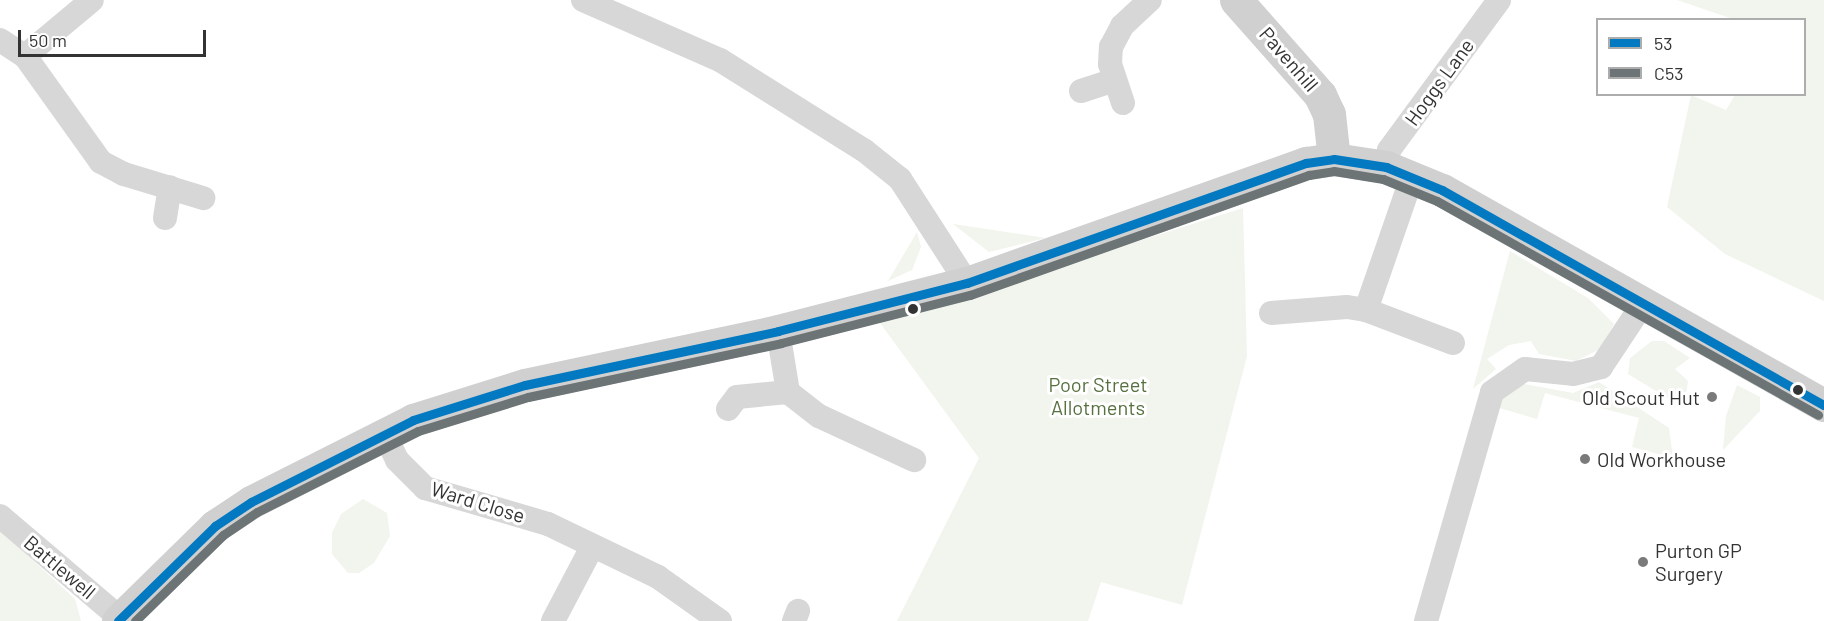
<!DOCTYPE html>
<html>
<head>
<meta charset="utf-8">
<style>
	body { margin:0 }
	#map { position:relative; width:1824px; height:621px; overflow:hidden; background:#fff; font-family:Barlow,sans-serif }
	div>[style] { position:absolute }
	.green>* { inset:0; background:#f1f5ed }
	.street>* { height:24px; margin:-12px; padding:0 12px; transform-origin:12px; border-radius:12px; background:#d7d7d7 }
	.secondary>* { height:33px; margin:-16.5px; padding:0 16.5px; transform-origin:16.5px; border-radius:16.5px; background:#d0d0d0 }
	.bus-1>* { height:9px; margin:-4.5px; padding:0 4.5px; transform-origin:4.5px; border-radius:4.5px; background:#0279c1 }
	.bus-2>* { height:9px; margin:-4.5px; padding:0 4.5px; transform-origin:4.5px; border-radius:4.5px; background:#6c7476 }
	.dots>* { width:16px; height:16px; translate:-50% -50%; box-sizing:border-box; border:3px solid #fff; border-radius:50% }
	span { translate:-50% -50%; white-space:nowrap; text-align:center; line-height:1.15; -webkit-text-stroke:6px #fff; paint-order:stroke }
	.street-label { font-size:20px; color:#333 }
	.park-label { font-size:20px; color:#56703f }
	.poi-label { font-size:20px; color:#333 }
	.right { translate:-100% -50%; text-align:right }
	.left { translate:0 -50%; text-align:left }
	.legend { position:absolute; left:1596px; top:18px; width:210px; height:78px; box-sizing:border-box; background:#fff; border:2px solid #adadad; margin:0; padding:8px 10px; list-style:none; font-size:18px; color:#333 }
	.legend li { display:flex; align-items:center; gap:12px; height:30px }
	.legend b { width:30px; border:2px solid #adadad }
	.scale { position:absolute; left:18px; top:30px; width:188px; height:27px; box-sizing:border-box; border:3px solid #333; border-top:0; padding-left:8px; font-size:18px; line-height:21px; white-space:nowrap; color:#333; -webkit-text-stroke:4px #fff; paint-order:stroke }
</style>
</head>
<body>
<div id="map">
	<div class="green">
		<i style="clip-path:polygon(1677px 0,1824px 0,1824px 301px,1725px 254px,1667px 207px,1691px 95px,1726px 110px,1735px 95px,1804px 94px,1804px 20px,1733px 19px)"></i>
		<i style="clip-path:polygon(1243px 208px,1247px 356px,1182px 605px,1101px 582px,1088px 621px,897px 621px,979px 458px,880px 323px)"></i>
		<i style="clip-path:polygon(953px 224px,1046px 238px,989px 252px)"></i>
		<i style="clip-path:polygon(917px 232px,921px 247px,912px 270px,888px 281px)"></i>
		<i style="clip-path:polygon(1510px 251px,1588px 298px,1614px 324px,1600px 349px,1576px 361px,1539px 354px,1531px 341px,1509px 345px,1487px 359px,1496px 369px,1473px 389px)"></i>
		<i style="clip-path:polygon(1652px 341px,1664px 341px,1690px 358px,1675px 369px,1688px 381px,1684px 408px,1628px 374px,1630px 358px)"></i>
		<i style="clip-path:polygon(1599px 382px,1669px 428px,1673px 458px,1632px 447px,1639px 418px,1545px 393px,1537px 419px,1496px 407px,1501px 395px,1524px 384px,1573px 393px)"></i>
		<i style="clip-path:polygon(1737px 385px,1760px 397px,1760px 411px,1723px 450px,1726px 416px)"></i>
		<i style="clip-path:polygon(363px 499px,387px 513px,390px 536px,374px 563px,359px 573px,348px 573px,332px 554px,332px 533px,341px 514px)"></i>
		<i style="clip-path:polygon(0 530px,75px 599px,81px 621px,0 621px)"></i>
	</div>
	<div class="street">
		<i style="left:583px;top:0;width:150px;rotate:23.7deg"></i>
		<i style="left:720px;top:60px;width:171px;rotate:32.1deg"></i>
		<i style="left:865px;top:151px;width:45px;rotate:38.7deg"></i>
		<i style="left:900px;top:179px;width:124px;rotate:57.2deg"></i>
		<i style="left:0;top:40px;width:30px;rotate:33deg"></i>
		<i style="left:25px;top:56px;width:87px;rotate:-39.9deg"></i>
		<i style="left:25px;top:56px;width:130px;rotate:54.4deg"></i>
		<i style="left:101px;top:162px;width:26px;rotate:28deg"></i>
		<i style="left:124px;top:174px;width:83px;rotate:16.9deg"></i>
		<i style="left:1081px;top:91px;width:35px;rotate:-18deg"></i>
		<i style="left:1123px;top:103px;width:41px;rotate:-108.4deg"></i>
		<i style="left:1110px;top:64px;width:17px;rotate:-87deg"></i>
		<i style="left:1111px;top:47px;width:24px;rotate:-62deg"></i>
		<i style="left:1122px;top:26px;width:38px;rotate:-43deg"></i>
		<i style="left:1386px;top:167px;width:17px;rotate:-80deg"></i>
		<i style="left:1389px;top:150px;width:186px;rotate:-53.7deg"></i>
		<i style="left:1412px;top:177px;width:141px;rotate:109.1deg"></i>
		<i style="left:1366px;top:310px;width:93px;rotate:20.8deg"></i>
		<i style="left:165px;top:218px;width:31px;rotate:-81deg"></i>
		<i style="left:1271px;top:313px;width:76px;rotate:-4.5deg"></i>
		<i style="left:1347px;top:307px;width:19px;rotate:9deg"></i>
		<i style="left:778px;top:331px;width:62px;rotate:80.7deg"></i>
		<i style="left:788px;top:392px;width:39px;rotate:38deg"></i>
		<i style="left:819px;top:416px;width:105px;rotate:24.9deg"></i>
		<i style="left:728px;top:409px;width:15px;rotate:-53deg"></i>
		<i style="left:737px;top:397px;width:51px;rotate:-5.6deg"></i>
		<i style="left:384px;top:433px;width:30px;rotate:64deg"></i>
		<i style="left:397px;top:460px;width:40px;rotate:45deg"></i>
		<i style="left:425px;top:488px;width:128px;rotate:16.3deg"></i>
		<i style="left:548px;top:524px;width:122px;rotate:25.7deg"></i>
		<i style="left:658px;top:577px;width:76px;rotate:35.4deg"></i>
		<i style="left:0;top:516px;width:157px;rotate:40.4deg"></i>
		<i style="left:553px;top:621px;width:84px;rotate:-62.2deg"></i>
		<i style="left:794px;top:621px;width:11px;rotate:-68deg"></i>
		<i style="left:1426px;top:621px;width:238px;rotate:-73.9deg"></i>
		<i style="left:1492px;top:392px;width:40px;rotate:-34.9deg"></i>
		<i style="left:1525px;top:369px;width:48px;rotate:5.9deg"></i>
		<i style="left:1573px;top:374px;width:29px;rotate:-14deg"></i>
		<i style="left:1601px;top:367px;width:74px;rotate:-56.5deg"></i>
	</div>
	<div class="secondary">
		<i style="left:1236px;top:0;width:127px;rotate:48.5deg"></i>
		<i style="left:1320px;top:95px;width:21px;rotate:65deg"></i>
		<i style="left:1329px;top:114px;width:45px;rotate:83.7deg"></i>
		<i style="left:118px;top:621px;width:136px;rotate:-44.4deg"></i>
		<i style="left:215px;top:526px;width:43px;rotate:-33.7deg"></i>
		<i style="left:251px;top:502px;width:182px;rotate:-26.8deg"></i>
		<i style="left:413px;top:420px;width:117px;rotate:-17.4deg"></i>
		<i style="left:525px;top:385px;width:259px;rotate:-12deg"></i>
		<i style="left:778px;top:331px;width:195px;rotate:-14.3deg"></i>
		<i style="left:967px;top:283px;width:360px;rotate:-19.5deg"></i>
		<i style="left:1306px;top:163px;width:28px;rotate:-8deg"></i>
		<i style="left:1334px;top:159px;width:53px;rotate:8.7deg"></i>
		<i style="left:1386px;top:167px;width:61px;rotate:22.3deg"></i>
		<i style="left:1442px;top:190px;width:438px;rotate:29.4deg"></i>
	</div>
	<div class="bus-1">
		<i style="left:118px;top:621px;width:136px;rotate:-44.4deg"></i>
		<i style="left:215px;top:526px;width:43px;rotate:-33.7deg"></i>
		<i style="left:251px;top:502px;width:182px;rotate:-26.8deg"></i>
		<i style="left:413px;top:420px;width:117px;rotate:-17.4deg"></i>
		<i style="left:525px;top:385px;width:259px;rotate:-12deg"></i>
		<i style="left:778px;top:331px;width:195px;rotate:-14.3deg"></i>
		<i style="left:967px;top:283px;width:360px;rotate:-19.5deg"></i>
		<i style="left:1306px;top:163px;width:28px;rotate:-8deg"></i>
		<i style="left:1334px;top:159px;width:53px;rotate:8.7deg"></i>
		<i style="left:1386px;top:167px;width:61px;rotate:22.3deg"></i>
		<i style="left:1442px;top:190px;width:438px;rotate:29.4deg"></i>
	</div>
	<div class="bus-2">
		<i style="left:135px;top:621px;width:123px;rotate:-44.3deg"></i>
		<i style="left:223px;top:535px;width:41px;rotate:-34.1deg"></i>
		<i style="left:257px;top:512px;width:180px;rotate:-26.7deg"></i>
		<i style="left:418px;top:431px;width:115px;rotate:-17.2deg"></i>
		<i style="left:528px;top:397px;width:259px;rotate:-12deg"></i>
		<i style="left:781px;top:343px;width:195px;rotate:-14.3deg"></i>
		<i style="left:970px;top:295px;width:360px;rotate:-19.5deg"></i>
		<i style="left:1309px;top:175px;width:25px;rotate:-9deg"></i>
		<i style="left:1334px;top:171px;width:50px;rotate:9.3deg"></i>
		<i style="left:1383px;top:179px;width:58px;rotate:22.2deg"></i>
		<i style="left:1437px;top:201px;width:437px;rotate:29.3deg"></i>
	</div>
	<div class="dots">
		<i style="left:913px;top:309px;background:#333"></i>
		<i style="left:1798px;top:390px;background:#333"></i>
		<i style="left:1712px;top:397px;background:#7a7a7a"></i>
		<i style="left:1585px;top:459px;background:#7a7a7a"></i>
		<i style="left:1643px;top:562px;background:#7a7a7a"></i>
	</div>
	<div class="street-label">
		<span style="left:1289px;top:59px;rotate:49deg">Pavenhill</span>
		<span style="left:1439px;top:82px;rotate:-54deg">Hoggs Lane</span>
		<span style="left:478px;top:502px;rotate:17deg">Ward Close</span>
		<span style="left:60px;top:567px;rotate:40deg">Battlewell</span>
	</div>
	<div class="park-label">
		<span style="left:1098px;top:396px">Poor Street<br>Allotments</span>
	</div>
	<div class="poi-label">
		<span class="right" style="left:1700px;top:397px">Old Scout Hut</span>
		<span class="left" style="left:1597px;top:459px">Old Workhouse</span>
		<span class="left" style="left:1655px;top:562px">Purton GP<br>Surgery</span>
	</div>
	<ul class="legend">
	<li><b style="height:8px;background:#0279c1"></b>53</li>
	<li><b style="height:8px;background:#6c7476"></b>C53</li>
	</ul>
	<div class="scale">50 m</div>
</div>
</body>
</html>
